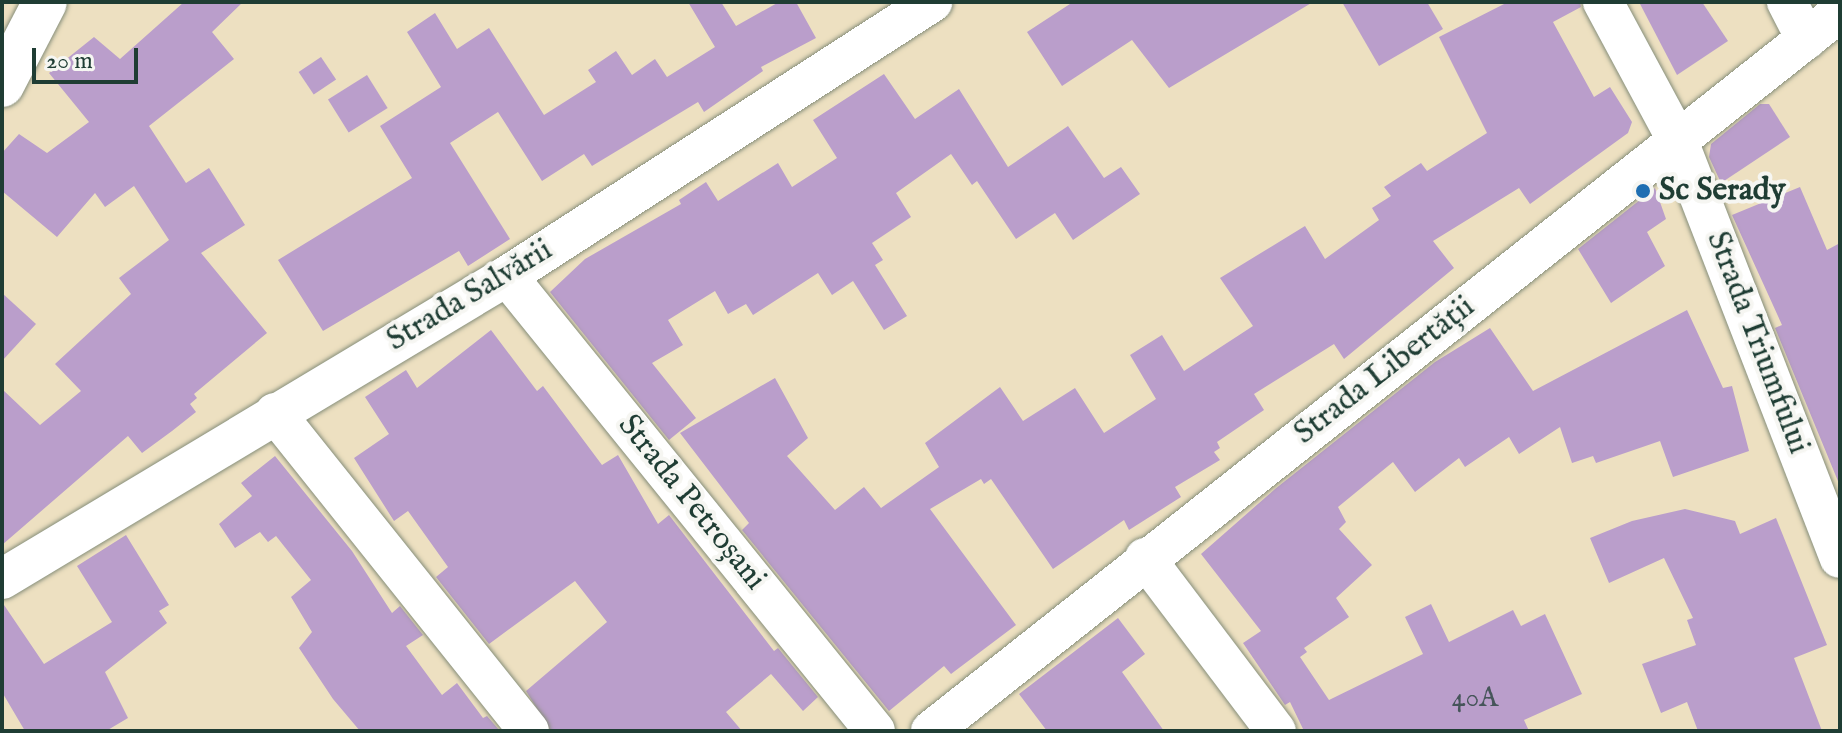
<!DOCTYPE html>
<html>
<head>
<meta charset="utf-8">
<style>
	body { margin:0 }
	#map { position:relative; width:1842px; height:733px; overflow:hidden; background:#ede0c1; font-family:"IM FELL English",serif }
	div>[style] { position:absolute }
	.building>* { inset:0; background:#ba9ecb; transform-origin:0 0 }
	.roads { filter:drop-shadow(0 0 2px #868e7a) drop-shadow(0 0 2px #868e7a) }
	.street>* { height:40px; margin:-20px; padding:0 20px; transform-origin:20px; border-radius:20px; background:#fff }
	.secondary>* { height:44px; margin:-22px; padding:0 22px; transform-origin:22px; border-radius:22px; background:#fff }
	.dots>* { width:22px; height:22px; translate:-50% -50%; box-sizing:border-box; border:4px solid #f6f6f2; border-radius:50% }
	span { translate:-50% -50%; white-space:nowrap; text-align:center; line-height:1.15; -webkit-text-stroke:8px #f6f6f2; paint-order:stroke }
	.number-label { font-size:28px; color:#46555a }
	.number-label span { -webkit-text-stroke-width:0 }
	.poi-label { font-size:32px; color:#1f3d34; font-weight:700 }
	.left { translate:0 -50%; text-align:left }
	.street-label { font-size:32px; color:#1f3d34 }
	.frame { position:absolute; inset:0; border:4px solid #1f3d34; pointer-events:none }
	.scale { position:absolute; left:32px; top:48px; width:106px; height:36px; box-sizing:border-box; border:4px solid #1f3d34; border-top:0; padding-left:10px; font-size:24px; line-height:28px; white-space:nowrap; color:#1f3d34; -webkit-text-stroke:6px #f6f6f2; paint-order:stroke }
</style>
</head>
<body>
<div id="map">
	<div class="building">
		<i style="clip-path:polygon(184px 2px,243px 2px,212px 32px,234px 59px,149px 126px,186px 183px,209px 168px,245px 225px,201px 253px,267px 333px,194px 394px,197px 398px,190px 404px,196px 412px,172px 431px,142px 453px,128px 436px,2px 545px,2px 389px,40px 425px,81px 391px,55px 364px,131px 294px,119px 278px,169px 240px,134px 186px,105px 207px,95px 193px,57px 237px,2px 191px,2px 153px,19px 134px,47px 153px,89px 122px,49px 73px,94px 37px,120px 59px)"></i>
		<i style="clip-path:polygon(688px 2px,721px 2px,736px 26px,779px 2px,796px 2px,816px 38px,761px 67px,763px 71px,704px 112px,698px 102px,592px 166px,584px 154px,542px 181px,498px 112px,450px 143px,510px 239px,468px 266px,459px 251px,323px 331px,278px 260px,412px 178px,380px 126px,441px 87px,407px 32px,435px 13px,457px 49px,489px 28px,544px 115px,596px 82px,588px 70px,616px 51px,632px 75px,655px 59px,667px 77px,715px 47px)"></i>
		<i style="clip-path:polygon(1073px 2px,1313px 2px,1169px 88px,1132px 40px,1062px 86px,1027px 32px)"></i>
		<i style="clip-path:polygon(1342px 2px,1427px 2px,1443px 29px,1379px 66px)"></i>
		<i style="clip-path:polygon(1508px 2px,1580px 2px,1581px 7px,1553px 22px,1594px 97px,1610px 87px,1632px 122px,1628px 133px,1530px 204px,1519px 188px,1433px 241px,1454px 268px,1344px 359px,1334px 344px,1254px 394px,1264px 410px,1217px 442px,1220px 448px,1214px 452px,1220px 460px,1175px 487px,1181px 497px,1129px 530px,1124px 520px,1053px 569px,991px 479px,984px 484px,981px 479px,930px 509px,1016px 625px,951px 674px,944px 666px,889px 711px,742px 530px,749px 523px,680px 433px,775px 378px,808px 438px,787px 456px,835px 510px,864px 487px,881px 508px,939px 467px,925px 443px,1000px 387px,1023px 421px,1075px 388px,1104px 433px,1156px 399px,1130px 355px,1162px 335px,1184px 371px,1253px 326px,1220px 278px,1305px 226px,1325px 259px,1379px 220px,1372px 208px,1391px 196px,1384px 187px,1421px 163px,1427px 171px,1487px 133px,1439px 37px)"></i>
		<i style="clip-path:polygon(1639px 2px,1702px 2px,1728px 41px,1677px 75px)"></i>
		<i style="left:321px;top:57px;width:27px;height:27px;rotate:56deg"></i>
		<i style="clip-path:polygon(884px 74px,915px 119px,959px 89px,1008px 167px,1068px 126px,1104px 178px,1121px 167px,1140px 194px,1073px 240px,1055px 213px,1016px 239px,977px 181px,972px 185px,951px 154px,896px 193px,911px 217px,872px 243px,883px 260px,875px 265px,907px 316px,884px 330px,853px 281px,832px 295px,818px 273px,753px 315px,746px 304px,728px 314px,715px 291px,668px 320px,683px 345px,652px 363px,696px 418px,669px 440px,550px 292px,585px 259px,681px 204px,679px 200px,706px 182px,718px 201px,778px 163px,792px 187px,837px 158px,813px 120px)"></i>
		<i style="left:367px;top:75px;width:39px;height:46px;rotate:58deg"></i>
		<i style="clip-path:polygon(1760px 104px,1769px 104px,1790px 137px,1721px 183px,1709px 157px,1711px 144px)"></i>
		<i style="clip-path:polygon(1800px 187px,1827px 250px,1840px 243px,1840px 486px,1775px 328px,1782px 325px,1732px 215px)"></i>
		<i style="clip-path:polygon(1655px 188px,1666px 219px,1647px 232px,1665px 266px,1611px 303px,1578px 249px)"></i>
		<i style="clip-path:polygon(2px 293px,36px 324px,2px 361px)"></i>
		<i style="clip-path:polygon(1687px 310px,1723px 388px,1732px 386px,1749px 451px,1673px 477px,1660px 441px,1596px 463px,1593px 456px,1572px 463px,1560px 427px,1519px 454px,1509px 437px,1465px 467px,1459px 458px,1415px 492px,1393px 462px,1338px 507px,1346px 522px,1339px 529px,1372px 565px,1336px 598px,1349px 617px,1304px 648px,1307px 652px,1300px 657px,1329px 700px,1423px 654px,1405px 617px,1431px 604px,1449px 642px,1513px 610px,1521px 626px,1545px 614px,1582px 694px,1524px 720px,1529px 731px,1304px 731px,1290px 702px,1285px 705px,1243px 643px,1261px 631px,1201px 554px,1275px 489px,1435px 362px,1490px 328px,1533px 391px)"></i>
		<i style="clip-path:polygon(491px 330px,537px 391px,543px 386px,602px 465px,618px 455px,658px 524px,669px 515px,774px 651px,778px 648px,818px 697px,803px 711px,771px 674px,726px 712px,742px 731px,551px 731px,526px 691px,607px 622px,575px 581px,489px 644px,436px 577px,448px 567px,408px 511px,394px 521px,354px 458px,389px 434px,365px 397px,406px 370px,417px 388px)"></i>
		<i style="clip-path:polygon(275px 456px,352px 551px,392px 613px,400px 606px,423px 635px,406px 646px,442px 695px,457px 683px,483px 718px,487px 716px,500px 731px,360px 731px,333px 699px,299px 648px,312px 632px,291px 597px,311px 580px,276px 536px,268px 542px,260px 532px,235px 548px,219px 524px,252px 496px,241px 483px)"></i>
		<i style="clip-path:polygon(1685px 509px,1735px 521px,1740px 534px,1776px 518px,1827px 645px,1794px 658px,1822px 731px,1698px 731px,1687px 702px,1661px 713px,1642px 664px,1696px 645px,1687px 620px,1693px 618px,1664px 558px,1609px 583px,1590px 538px,1632px 521px)"></i>
		<i style="clip-path:polygon(126px 535px,169px 605px,159px 611px,167px 623px,105px 672px,128px 718px,106px 731px,25px 731px,2px 692px,2px 602px,44px 664px,112px 622px,77px 566px)"></i>
		<i style="clip-path:polygon(1118px 618px,1145px 654px,1122px 672px,1164px 731px,1047px 731px,1019px 694px)"></i>
	</div>
	<div class="roads">
		<div class="street">
			<i style="left:1603px;top:2px;width:158px;rotate:61.7deg"></i>
			<i style="left:1678px;top:141px;width:447px;rotate:68.8deg"></i>
			<i style="left:1787px;top:2px;width:42px;rotate:62.8deg"></i>
			<i style="left:507px;top:276px;width:585px;rotate:51.03deg"></i>
			<i style="left:275px;top:413px;width:407px;rotate:51.4deg"></i>
			<i style="left:1145px;top:558px;width:217px;rotate:52.9deg"></i>
			<i style="left:2px;top:579px;width:589px;rotate:-30.96deg"></i>
			<i style="left:507px;top:276px;width:506px;rotate:-32.81deg"></i>
			<i style="left:931px;top:731px;width:1159px;rotate:-38.34deg"></i>
		</div>
		<div class="secondary">
			<i style="left:2px;top:85px;width:93px;rotate:-62.6deg"></i>
		</div>
	</div>
	<div class="dots">
		<i style="left:1643px;top:191px;background:#1f6fb2"></i>
	</div>
	<div class="number-label">
		<span style="left:1475px;top:699px">40A</span>
	</div>
	<div class="poi-label">
		<span class="left" style="left:1659px;top:191px">Sc Serady</span>
	</div>
	<div class="street-label">
		<span style="left:470px;top:296px;rotate:-31deg">Strada Salvării</span>
		<span style="left:1757px;top:343px;rotate:69deg">Strada Triumfului</span>
		<span style="left:1385px;top:371px;rotate:-38deg">Strada Libertății</span>
		<span style="left:691px;top:503px;rotate:51deg">Strada Petroșani</span>
	</div>
	<div class="frame"></div>
	<div class="scale">20 m</div>
</div>
</body>
</html>
